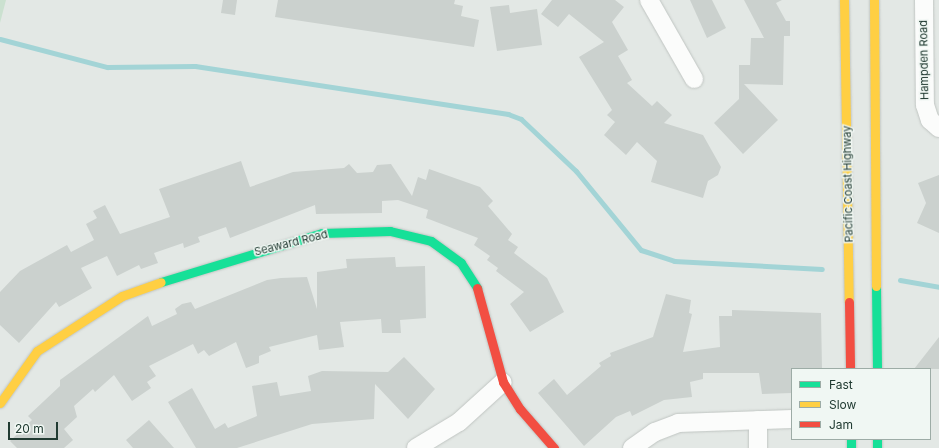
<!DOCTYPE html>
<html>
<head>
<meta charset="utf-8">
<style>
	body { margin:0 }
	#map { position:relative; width:939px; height:448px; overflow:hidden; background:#e3e8e5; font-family:Inter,sans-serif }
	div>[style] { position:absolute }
	.green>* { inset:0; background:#cbe1d0 }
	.stream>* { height:5px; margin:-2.5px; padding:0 2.5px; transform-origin:2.5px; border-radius:2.5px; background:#a3d4d6 }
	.building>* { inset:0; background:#cbd1ce }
	.roads { filter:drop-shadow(0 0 1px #c0c5c2) drop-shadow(0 0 1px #c0c5c2) }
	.street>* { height:18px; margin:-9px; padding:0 9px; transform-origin:9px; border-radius:9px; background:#fbfcfb }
	.fast>* { height:9px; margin:-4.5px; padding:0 4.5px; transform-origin:4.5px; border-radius:4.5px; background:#16e098 }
	.slow>* { height:9px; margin:-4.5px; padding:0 4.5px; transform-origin:4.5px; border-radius:4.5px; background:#ffcf43 }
	.jam>* { height:9px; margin:-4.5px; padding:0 4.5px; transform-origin:4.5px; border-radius:4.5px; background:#f24e42 }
	span { translate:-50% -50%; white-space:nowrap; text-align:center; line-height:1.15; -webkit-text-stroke:3px #f0f7f3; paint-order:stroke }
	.street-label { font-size:11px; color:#213b32 }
	.legend { position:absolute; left:791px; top:368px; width:140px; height:72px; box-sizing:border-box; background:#f0f7f3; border:1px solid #9daca6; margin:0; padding:5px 7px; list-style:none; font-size:12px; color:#213b32 }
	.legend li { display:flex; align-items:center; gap:8px; height:20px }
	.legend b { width:20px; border:1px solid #9daca6 }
	.scale { position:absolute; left:8px; top:422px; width:50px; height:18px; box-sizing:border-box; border:2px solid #213b32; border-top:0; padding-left:5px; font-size:12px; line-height:14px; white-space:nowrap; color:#213b32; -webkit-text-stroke:3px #f0f7f3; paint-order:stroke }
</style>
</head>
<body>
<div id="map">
	<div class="green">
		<i style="clip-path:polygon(0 0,6px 0,0 23px)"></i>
	</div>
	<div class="stream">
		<i style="left:0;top:39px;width:111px;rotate:14.7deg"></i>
		<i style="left:107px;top:67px;width:88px;rotate:-0.7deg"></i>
		<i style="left:195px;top:66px;width:317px;rotate:8.7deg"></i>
		<i style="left:508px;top:114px;width:14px;rotate:21deg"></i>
		<i style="left:521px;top:119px;width:76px;rotate:43.4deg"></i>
		<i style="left:576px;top:171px;width:102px;rotate:50.6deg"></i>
		<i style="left:641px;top:250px;width:35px;rotate:18deg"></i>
		<i style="left:674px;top:261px;width:148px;rotate:3.1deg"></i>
		<i style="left:900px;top:280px;width:40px;rotate:10deg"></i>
	</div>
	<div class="building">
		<i style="clip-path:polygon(223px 0,237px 0,235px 15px,221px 13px)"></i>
		<i style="clip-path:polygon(278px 0,455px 0,454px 4px,463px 6px,461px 16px,479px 20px,474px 47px,275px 17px)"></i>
		<i style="clip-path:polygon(552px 0,615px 0,624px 7px,612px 22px,628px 50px,618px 56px,632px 80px,627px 83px,652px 106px,657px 101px,672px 115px,664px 123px,703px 135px,721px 167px,718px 175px,708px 181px,703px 198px,651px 182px,657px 161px,637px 142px,626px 155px,604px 135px,615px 122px,607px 115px,612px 110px,579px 57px,604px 42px,569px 14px,558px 27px,541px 14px)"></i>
		<i style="clip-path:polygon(690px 0,712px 0,726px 28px,707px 38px)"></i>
		<i style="clip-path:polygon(744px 0,782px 0,776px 3px,786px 21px,790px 21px,790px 36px,784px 36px,783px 85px,744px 84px,778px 120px,743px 154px,714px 123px,739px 99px,739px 65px,750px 65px,751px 38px,764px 38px)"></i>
		<i style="clip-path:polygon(509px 5px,510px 13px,537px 9px,542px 45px,497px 51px,490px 7px)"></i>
		<i style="clip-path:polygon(241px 161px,250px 187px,293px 172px,344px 168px,349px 164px,357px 173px,373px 172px,377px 165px,391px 164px,412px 196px,418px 177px,426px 180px,429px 169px,480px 187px,493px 201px,488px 206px,512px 234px,508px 240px,518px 247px,514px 253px,547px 278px,564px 312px,530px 332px,510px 304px,524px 292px,496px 271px,498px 268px,487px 260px,490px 256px,474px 245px,478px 238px,426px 218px,428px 210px,398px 200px,382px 201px,382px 213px,316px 214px,315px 205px,230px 238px,226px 227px,198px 237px,200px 242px,184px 248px,183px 243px,154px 253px,158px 263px,141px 269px,139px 265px,117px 276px,107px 256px,81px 268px,92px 288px,59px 307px,56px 302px,19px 343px,0 325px,0 292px,20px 271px,67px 245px,71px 252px,94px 240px,86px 224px,97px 218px,93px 211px,105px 205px,120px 234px,170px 217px,159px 189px)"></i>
		<i style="clip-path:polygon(939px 175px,939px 233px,917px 223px,926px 203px,918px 183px)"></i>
		<i style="clip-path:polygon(395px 257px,396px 267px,425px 266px,426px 318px,400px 320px,401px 333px,382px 333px,381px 319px,340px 322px,344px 347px,319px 350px,317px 335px,269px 347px,271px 351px,259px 356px,259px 363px,246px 368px,236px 342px,209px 356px,204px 350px,198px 354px,193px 344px,149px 366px,156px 376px,147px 382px,151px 388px,132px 401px,114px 375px,95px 392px,93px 389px,74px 406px,77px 417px,64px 429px,73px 440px,64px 448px,17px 448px,10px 441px,32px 420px,28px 416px,60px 386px,60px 380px,148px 316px,152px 326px,177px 314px,175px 309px,182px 304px,191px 302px,195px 309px,267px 280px,281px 278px,307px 277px,317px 309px,317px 272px,347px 268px,346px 259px)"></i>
		<i style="clip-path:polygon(666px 294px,691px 300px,689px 313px,692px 314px,683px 352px,720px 347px,719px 316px,732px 316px,732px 310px,821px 313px,822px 369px,792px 369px,792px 393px,762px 394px,759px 373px,703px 373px,703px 379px,690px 382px,692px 397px,664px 400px,632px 416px,630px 411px,616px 417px,584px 446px,538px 393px,554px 379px,567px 395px,601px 366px,599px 363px,611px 356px,610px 353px,653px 337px)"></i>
		<i style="clip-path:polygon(939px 337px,939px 369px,914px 369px)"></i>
		<i style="clip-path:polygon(404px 357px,435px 389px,408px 419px,375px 384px,374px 419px,312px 424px,237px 448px,196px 448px,168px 402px,192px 388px,215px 429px,225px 423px,228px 428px,257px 416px,252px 386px,277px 382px,280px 396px,311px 391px,308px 376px,322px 371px,388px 372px)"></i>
		<i style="clip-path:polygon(149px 420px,174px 448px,133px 448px,126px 440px)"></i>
	</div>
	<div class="roads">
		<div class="street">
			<i style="left:649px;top:0;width:91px;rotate:60.3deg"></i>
			<i style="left:924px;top:0;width:105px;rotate:89.5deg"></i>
			<i style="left:925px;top:105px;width:16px;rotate:72deg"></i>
			<i style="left:930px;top:120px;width:12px;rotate:42deg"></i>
			<i style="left:416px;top:448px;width:50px;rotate:-31.2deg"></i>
			<i style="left:459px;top:422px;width:59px;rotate:-42.3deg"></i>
			<i style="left:632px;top:448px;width:28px;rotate:-35deg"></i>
			<i style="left:655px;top:432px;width:25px;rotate:-21deg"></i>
			<i style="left:678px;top:423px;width:114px;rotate:-2deg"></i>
			<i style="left:758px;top:448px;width:28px;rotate:-90deg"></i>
		</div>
		<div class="fast">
			<i style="left:161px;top:282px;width:168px;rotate:-16.9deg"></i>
			<i style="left:322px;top:233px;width:68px;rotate:-1.7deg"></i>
			<i style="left:390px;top:231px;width:42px;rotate:13.7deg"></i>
			<i style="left:431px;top:241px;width:37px;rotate:36deg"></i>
			<i style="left:461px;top:263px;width:30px;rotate:57deg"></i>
			<i style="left:876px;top:286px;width:83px;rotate:89.3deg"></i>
			<i style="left:851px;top:439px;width:9px;rotate:90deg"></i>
			<i style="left:877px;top:439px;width:9px;rotate:90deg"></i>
		</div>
		<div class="slow">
			<i style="left:844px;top:0;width:302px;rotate:89.1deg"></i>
			<i style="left:874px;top:0;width:286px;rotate:89.6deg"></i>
			<i style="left:0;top:403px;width:64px;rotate:-54.6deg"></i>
			<i style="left:37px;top:351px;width:101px;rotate:-32.9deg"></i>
			<i style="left:122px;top:296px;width:41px;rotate:-19.7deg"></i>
		</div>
		<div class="jam">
			<i style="left:477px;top:288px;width:98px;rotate:74.5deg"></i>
			<i style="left:503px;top:382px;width:32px;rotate:58deg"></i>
			<i style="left:520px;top:409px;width:52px;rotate:48.9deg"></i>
			<i style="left:849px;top:302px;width:67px;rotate:89.1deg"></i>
		</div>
	</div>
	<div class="street-label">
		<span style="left:924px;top:60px;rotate:-91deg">Hampden Road</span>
		<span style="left:848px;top:184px;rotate:-91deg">Pacific Coast Highway</span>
		<span style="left:291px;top:243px;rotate:-14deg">Seaward Road</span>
	</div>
	<ul class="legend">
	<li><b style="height:5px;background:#16e098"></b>Fast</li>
	<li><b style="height:5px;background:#ffcf43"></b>Slow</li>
	<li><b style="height:5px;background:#f24e42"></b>Jam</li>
	</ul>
	<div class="scale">20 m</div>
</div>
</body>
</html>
